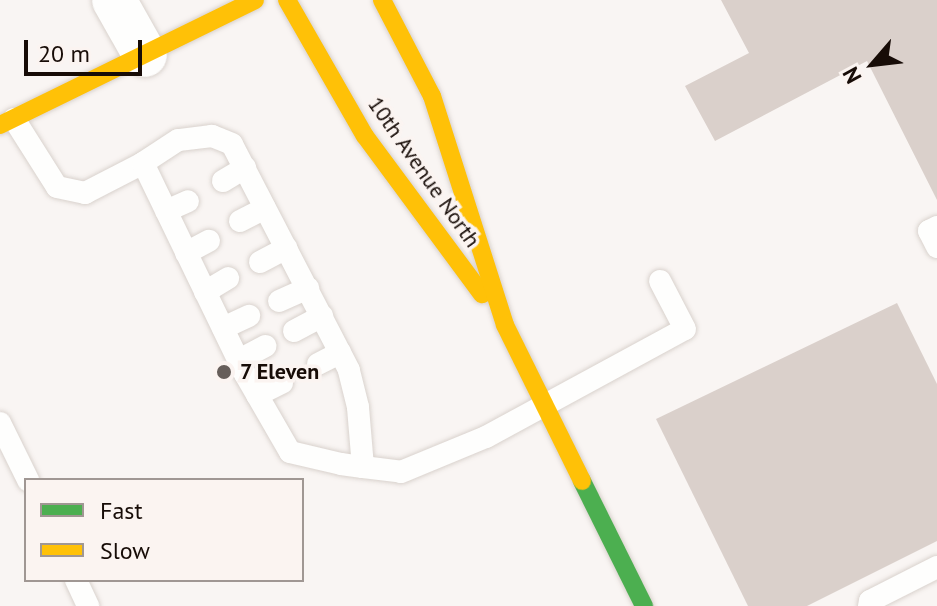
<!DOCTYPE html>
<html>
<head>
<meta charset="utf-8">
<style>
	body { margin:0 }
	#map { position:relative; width:937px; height:606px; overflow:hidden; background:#f9f5f3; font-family:"PT Sans",sans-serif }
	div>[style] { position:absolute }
	.building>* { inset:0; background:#dad0cb }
	.roads { filter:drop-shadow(0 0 2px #d9d2cd) drop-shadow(0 0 2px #d9d2cd) }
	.lane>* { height:22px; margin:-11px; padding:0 11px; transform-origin:11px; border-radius:11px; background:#fefefd }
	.street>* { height:44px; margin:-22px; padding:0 22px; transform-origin:22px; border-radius:22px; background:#fefefd }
	.fast>* { height:18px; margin:-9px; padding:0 9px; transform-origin:9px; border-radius:9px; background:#4caf50 }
	.slow>* { height:18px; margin:-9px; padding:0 9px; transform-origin:9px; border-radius:9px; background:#ffc107 }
	.dots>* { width:22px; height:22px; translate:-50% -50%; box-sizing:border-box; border:4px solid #fbf4f1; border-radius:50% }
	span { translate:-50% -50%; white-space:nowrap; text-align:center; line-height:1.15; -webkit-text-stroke:7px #fbf4f1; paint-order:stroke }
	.street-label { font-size:22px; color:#170c07 }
	.poi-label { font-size:22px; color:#170c07; font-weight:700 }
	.left { translate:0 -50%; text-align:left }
	.legend { position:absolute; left:24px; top:478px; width:280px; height:104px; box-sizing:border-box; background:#fbf4f1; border:2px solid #a09793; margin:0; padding:10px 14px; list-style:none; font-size:24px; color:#170c07 }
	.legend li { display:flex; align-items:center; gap:16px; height:40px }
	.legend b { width:40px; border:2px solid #a09793 }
	.north { position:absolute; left:833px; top:24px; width:80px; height:80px; -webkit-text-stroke:6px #fbf4f1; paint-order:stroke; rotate:242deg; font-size:22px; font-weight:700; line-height:32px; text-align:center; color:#170c07 }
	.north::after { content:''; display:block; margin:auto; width:28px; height:36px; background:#170c07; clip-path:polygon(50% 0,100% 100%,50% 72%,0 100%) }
	.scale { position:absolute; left:24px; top:40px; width:118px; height:36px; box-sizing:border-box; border:4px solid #170c07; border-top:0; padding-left:10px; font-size:24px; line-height:28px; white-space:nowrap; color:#170c07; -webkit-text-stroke:6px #fbf4f1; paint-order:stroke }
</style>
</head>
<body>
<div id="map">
	<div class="building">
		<i style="clip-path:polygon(721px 0,937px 0,937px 200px,867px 61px,715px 141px,685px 86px,749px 53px)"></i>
		<i style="clip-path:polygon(897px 303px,937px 384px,937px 541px,807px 606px,748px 606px,656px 419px)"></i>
	</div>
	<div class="roads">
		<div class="lane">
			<i style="left:14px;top:119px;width:80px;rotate:57.7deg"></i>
			<i style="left:57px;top:187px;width:29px;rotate:12deg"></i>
			<i style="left:85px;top:193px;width:65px;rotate:-27.3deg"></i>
			<i style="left:223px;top:181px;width:26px;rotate:-31deg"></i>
			<i style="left:166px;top:211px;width:24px;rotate:-24deg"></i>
			<i style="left:240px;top:221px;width:28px;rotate:-27deg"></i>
			<i style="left:937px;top:227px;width:9px;rotate:153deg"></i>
			<i style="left:929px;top:231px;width:18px;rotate:63deg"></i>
			<i style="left:186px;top:253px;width:26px;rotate:-28deg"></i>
			<i style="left:260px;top:262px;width:30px;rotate:-28deg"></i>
			<i style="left:205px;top:292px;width:27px;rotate:-31deg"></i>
			<i style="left:279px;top:301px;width:32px;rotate:-24deg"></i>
			<i style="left:223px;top:328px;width:29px;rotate:-25deg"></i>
			<i style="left:294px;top:331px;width:32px;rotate:-28deg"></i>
			<i style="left:239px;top:360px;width:30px;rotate:-28deg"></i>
			<i style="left:318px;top:364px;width:25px;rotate:-27deg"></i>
			<i style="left:257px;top:395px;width:28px;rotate:-26deg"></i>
			<i style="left:0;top:423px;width:64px;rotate:63.8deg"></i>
			<i style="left:363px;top:467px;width:60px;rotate:-94.8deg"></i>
			<i style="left:358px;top:407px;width:38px;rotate:-104deg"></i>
			<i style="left:349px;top:370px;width:254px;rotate:-117.4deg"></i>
			<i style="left:232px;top:144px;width:22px;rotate:-158deg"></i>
			<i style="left:212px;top:136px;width:34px;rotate:173deg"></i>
			<i style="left:178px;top:140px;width:42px;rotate:146.7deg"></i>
			<i style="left:143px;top:163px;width:234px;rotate:64.2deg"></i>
			<i style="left:245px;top:374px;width:90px;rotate:60deg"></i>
			<i style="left:290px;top:452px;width:52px;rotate:13.2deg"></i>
			<i style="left:341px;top:464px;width:22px;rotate:8deg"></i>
			<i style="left:363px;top:467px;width:38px;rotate:7deg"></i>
			<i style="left:401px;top:472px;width:92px;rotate:-22.4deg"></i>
			<i style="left:486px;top:437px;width:226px;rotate:-28.5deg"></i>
			<i style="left:685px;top:329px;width:54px;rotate:-117.5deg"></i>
			<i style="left:76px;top:580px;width:29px;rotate:65deg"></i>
			<i style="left:869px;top:606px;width:5px;rotate:-79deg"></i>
			<i style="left:870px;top:601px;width:75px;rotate:-26.9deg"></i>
		</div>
		<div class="street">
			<i style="left:114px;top:0;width:63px;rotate:60.6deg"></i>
		</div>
		<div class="fast">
			<i style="left:582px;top:481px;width:140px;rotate:63.6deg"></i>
		</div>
		<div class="slow">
			<i style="left:287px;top:0;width:157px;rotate:60.2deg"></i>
			<i style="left:365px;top:136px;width:197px;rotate:53.5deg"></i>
			<i style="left:382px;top:0;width:108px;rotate:62.5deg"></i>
			<i style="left:432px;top:96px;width:240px;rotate:72.3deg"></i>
			<i style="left:505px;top:325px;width:174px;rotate:63.7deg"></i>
			<i style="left:0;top:125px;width:284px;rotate:-26.1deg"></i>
		</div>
	</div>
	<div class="dots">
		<i style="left:224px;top:372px;background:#665e5a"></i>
	</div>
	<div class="street-label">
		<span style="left:424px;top:172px;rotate:55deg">10th Avenue North</span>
	</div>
	<div class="poi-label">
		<span class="left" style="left:240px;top:372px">7 Eleven</span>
	</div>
	<ul class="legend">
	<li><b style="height:10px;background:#4caf50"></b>Fast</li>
	<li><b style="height:10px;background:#ffc107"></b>Slow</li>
	</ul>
	<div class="north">N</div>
	<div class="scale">20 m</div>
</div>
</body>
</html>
